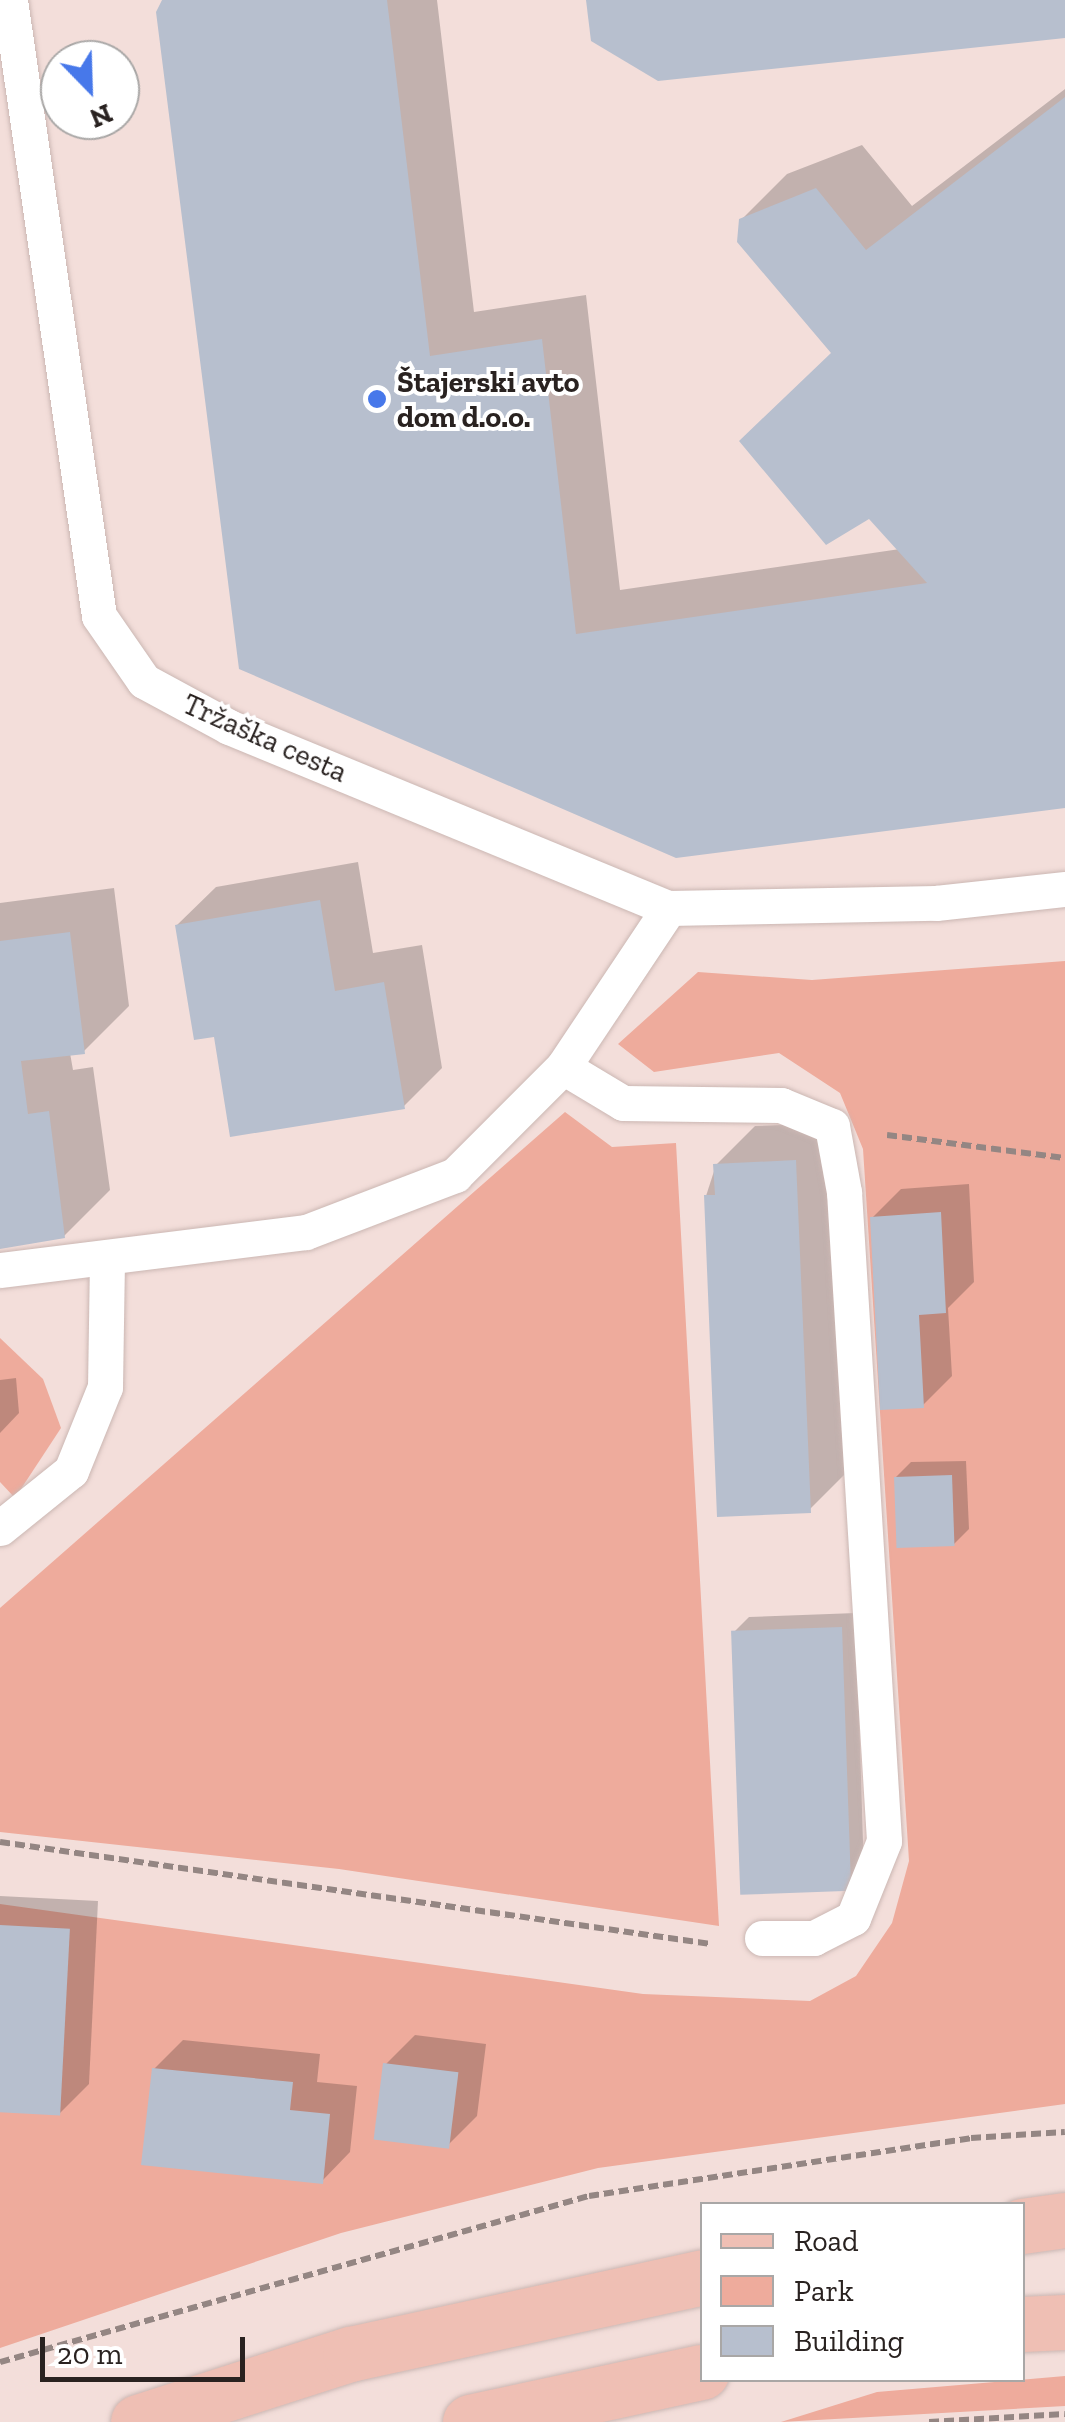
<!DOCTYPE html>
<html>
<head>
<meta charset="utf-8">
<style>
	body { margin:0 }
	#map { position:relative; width:1065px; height:2422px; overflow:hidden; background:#f3deda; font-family:"Zilla Slab",serif }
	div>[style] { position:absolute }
	.green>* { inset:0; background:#eeab9c }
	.shadow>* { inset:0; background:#0003 }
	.building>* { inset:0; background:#b7bfce; transform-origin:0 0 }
	.path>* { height:6px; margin-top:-3px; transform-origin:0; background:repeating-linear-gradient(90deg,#948683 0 10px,transparent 0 15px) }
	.roads { filter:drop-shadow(0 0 2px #cbb7b3) drop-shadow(0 0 2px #cbb7b3) }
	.service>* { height:35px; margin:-17.5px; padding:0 17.5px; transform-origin:17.5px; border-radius:17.5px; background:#fff }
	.primary>* { height:55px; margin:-27.5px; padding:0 27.5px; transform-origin:27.5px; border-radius:27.5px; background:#efbfb4 }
	.dots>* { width:28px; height:28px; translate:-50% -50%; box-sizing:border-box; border:5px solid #fff; border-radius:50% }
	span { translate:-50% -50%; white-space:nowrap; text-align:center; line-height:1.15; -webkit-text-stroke:8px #fff; paint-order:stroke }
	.poi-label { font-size:30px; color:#292220; font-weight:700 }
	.left { translate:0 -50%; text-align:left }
	.street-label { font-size:30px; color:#292220 }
	.legend { position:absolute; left:700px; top:2202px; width:325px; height:180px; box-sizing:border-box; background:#fff; border:2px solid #a9a7a6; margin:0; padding:12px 18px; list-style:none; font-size:30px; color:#292220 }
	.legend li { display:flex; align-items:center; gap:20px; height:50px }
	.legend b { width:50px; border:2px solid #a9a7a6 }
	.north { position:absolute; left:40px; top:40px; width:100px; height:100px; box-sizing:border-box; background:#fff; border:2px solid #a9a7a6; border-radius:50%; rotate:157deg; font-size:28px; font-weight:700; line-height:40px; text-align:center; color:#292220 }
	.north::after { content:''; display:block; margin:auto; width:35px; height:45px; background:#4778ea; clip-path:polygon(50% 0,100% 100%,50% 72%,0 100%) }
	.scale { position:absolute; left:40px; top:2337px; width:205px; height:45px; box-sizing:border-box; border:5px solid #292220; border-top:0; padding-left:12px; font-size:30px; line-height:35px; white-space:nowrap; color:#292220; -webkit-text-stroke:8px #fff; paint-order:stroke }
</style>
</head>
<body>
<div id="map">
	<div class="green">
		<i style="clip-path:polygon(1065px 961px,1065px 2104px,598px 2168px,341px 2233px,0 2348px,0 1904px,643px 1994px,810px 2001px,856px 1976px,892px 1923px,909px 1861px,863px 1149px,840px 1093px,779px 1053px,654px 1072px,618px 1044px,698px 972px,812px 980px)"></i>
		<i style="clip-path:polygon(565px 1112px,612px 1147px,676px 1143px,719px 1926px,339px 1869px,0 1832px,0 1608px)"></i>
		<i style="clip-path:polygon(0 1338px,43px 1379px,61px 1428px,15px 1498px,0 1482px)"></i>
		<i style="clip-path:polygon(1065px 2376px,1065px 2406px,781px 2422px,877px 2392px)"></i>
	</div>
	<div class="shadow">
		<i style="clip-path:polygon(165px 0,437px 0,474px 312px,586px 295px,620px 590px,900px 549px,834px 352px,741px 220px,787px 174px,862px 145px,912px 206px,1065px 89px,1065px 805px,676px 856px)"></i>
		<i style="clip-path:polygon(358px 862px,373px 953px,422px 945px,442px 1068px,404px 1106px,177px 925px,216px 887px)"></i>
		<i style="clip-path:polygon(114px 888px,129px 1006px,84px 1051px,70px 1053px,73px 1070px,93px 1067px,110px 1190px,64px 1236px,0 1246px,0 903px)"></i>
		<i style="clip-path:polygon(834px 1123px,848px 1471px,809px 1510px,706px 1196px,716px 1165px,755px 1126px)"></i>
		<i style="clip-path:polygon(969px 1184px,974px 1282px,948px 1308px,952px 1376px,923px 1405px,873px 1217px,901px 1189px)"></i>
		<i style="clip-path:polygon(16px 1378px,19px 1413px,0 1433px,0 1380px)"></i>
		<i style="clip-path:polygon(966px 1461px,969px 1529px,954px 1544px,896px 1477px,911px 1462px)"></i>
		<i style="clip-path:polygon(856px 1613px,864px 1874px,849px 1889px,734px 1632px,749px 1617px)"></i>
		<i style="clip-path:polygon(0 1896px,98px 1901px,89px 2084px,60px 2113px,0 2110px)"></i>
		<i style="clip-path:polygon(415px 2035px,486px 2044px,477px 2116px,448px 2145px,386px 2064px)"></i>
		<i style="clip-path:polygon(183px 2040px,320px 2054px,317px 2082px,357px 2086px,350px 2152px,322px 2181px,154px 2069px)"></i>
	</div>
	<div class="building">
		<i style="clip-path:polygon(162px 0,387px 0,430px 356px,542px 339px,576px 634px,927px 583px,869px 519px,826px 545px,739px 441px,831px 353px,737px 242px,739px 219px,816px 188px,866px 250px,1065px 97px,1065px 808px,676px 858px,239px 669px,156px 12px)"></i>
		<i style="clip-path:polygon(586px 0,1065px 0,1065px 38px,658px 81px,591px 41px)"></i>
		<i style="clip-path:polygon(320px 900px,335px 991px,384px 982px,405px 1109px,230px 1137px,214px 1037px,194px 1040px,175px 925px)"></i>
		<i style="clip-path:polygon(70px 932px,85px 1054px,21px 1061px,28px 1114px,49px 1111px,65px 1238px,0 1249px,0 941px)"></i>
		<i style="clip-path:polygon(796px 1160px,811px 1513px,717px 1517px,704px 1195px,715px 1195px,713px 1164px)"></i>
		<i style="clip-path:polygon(941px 1212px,946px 1313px,919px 1315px,924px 1408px,880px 1410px,870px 1217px)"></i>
		<i style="left:952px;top:1475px;width:71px;height:58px;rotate:88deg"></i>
		<i style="left:842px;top:1627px;width:264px;height:111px;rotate:88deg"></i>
		<i style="left:0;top:1925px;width:70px;height:187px;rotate:3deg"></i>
		<i style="left:383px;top:2063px;width:76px;height:77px;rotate:7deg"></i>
		<i style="clip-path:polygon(152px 2068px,293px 2082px,290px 2110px,330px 2114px,323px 2184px,141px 2165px)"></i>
	</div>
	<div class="path">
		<i style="left:887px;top:1135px;width:179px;rotate:7.4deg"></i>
		<i style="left:0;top:1842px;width:718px;rotate:8.16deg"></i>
		<i style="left:0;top:2362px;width:612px;rotate:-15.74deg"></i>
		<i style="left:589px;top:2196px;width:386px;rotate:-8.6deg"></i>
		<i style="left:971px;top:2138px;width:94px;rotate:-3.7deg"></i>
		<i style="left:929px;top:2422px;width:136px;rotate:-3.4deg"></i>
	</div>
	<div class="roads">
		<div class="service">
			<i style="left:10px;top:0;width:622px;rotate:81.78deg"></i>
			<i style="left:99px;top:616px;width:79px;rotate:55.3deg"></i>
			<i style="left:144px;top:681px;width:97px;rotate:28.4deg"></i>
			<i style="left:229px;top:727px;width:476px;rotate:22.4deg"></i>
			<i style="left:669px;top:908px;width:267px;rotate:-1.1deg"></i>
			<i style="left:936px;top:903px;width:130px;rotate:-6.2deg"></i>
			<i style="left:563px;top:1067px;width:70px;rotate:31deg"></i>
			<i style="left:623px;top:1103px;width:158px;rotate:0.7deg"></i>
			<i style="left:781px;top:1105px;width:55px;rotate:22.4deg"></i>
			<i style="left:832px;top:1126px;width:67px;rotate:79.7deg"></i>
			<i style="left:844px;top:1192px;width:650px;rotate:86.47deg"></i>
			<i style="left:884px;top:1841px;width:83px;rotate:111.9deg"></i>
			<i style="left:853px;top:1918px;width:44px;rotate:152.9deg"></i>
			<i style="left:814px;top:1938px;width:52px;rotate:180deg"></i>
			<i style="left:0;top:1270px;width:308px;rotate:-7.1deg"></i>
			<i style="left:306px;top:1232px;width:160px;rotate:-20.9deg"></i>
			<i style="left:455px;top:1175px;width:153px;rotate:-45deg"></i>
			<i style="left:563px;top:1067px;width:191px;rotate:-56.3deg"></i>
			<i style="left:0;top:1528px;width:91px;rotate:-38.8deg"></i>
			<i style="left:71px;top:1471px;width:91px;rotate:-68deg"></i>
			<i style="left:105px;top:1387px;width:126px;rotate:-89.1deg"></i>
		</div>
		<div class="primary">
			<i style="left:1022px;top:2226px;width:43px;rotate:-7.9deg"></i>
			<i style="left:1022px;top:2324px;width:43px;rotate:-2.7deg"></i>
			<i style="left:138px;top:2422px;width:223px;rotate:-17.8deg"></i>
			<i style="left:350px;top:2354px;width:360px;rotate:-12.3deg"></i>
			<i style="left:470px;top:2422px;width:237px;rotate:-12.2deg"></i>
		</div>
	</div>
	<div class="dots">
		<i style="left:377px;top:399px;background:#4778ea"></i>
	</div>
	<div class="poi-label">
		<span class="left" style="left:397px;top:399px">Štajerski avto<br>dom d.o.o.</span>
	</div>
	<div class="street-label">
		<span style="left:265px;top:738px;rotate:24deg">Tržaška cesta</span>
	</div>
	<ul class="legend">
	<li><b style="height:12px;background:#efbfb4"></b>Road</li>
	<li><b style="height:28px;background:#eeab9c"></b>Park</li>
	<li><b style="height:28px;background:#b7bfce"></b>Building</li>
	</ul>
	<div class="north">N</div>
	<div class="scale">20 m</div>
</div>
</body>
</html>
